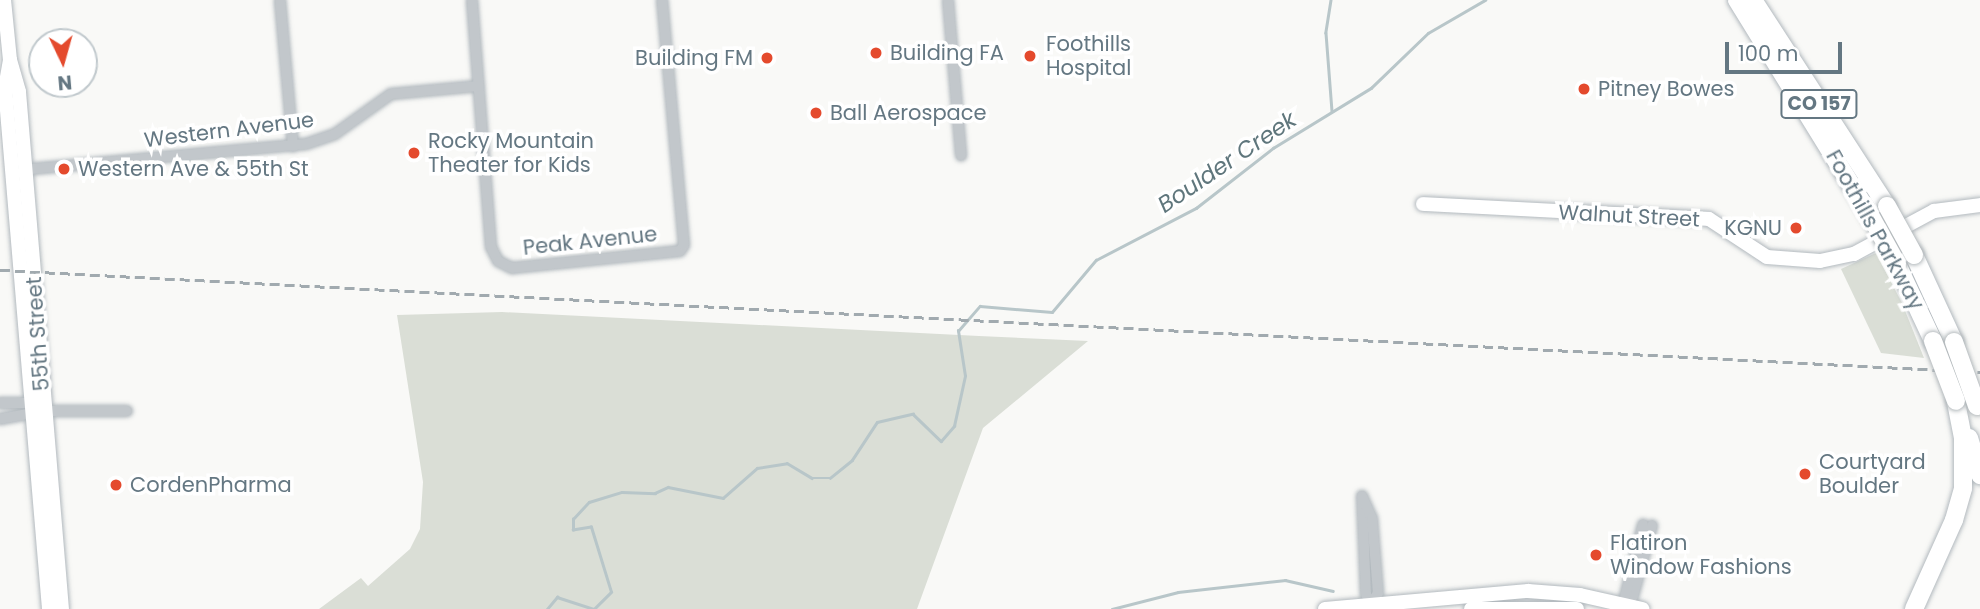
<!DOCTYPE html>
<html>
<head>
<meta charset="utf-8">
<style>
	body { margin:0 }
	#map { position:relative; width:1980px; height:609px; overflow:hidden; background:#f9f9f7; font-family:Poppins,sans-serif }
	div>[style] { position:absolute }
	.green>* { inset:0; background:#daded6 }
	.stream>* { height:2.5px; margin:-1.25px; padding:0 1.25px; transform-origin:1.25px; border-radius:1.25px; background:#b8c6c9 }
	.roads { filter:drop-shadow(0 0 2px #b2b9be) drop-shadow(0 0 2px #b2b9be) }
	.street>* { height:10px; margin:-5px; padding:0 5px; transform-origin:5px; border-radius:5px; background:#c2c7cb }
	.secondary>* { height:14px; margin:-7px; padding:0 7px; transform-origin:7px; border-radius:7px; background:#fff }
	.highway>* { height:18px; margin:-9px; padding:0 9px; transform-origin:9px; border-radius:9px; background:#fff }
	.rail>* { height:2.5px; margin-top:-1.25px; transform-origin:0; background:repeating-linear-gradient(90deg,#a1aaaf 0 10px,transparent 0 15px) }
	.bridges { filter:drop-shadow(0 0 2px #b3b9bc) drop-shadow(0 0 2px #b3b9bc) }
	.highway-bridge>* { height:18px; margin:-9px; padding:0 9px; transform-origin:9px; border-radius:9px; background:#fff }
	.dots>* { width:19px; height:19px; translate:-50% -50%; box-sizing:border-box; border:4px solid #fff; border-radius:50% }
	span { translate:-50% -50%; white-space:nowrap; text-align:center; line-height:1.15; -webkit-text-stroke:7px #fff; paint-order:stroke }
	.shield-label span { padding:2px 5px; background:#fff; border:2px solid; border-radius:5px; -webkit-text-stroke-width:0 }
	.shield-label { font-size:19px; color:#647782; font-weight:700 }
	.poi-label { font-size:21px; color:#647782 }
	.left { translate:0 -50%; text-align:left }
	.right { translate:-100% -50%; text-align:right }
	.street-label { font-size:21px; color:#647782 }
	.water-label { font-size:23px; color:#5f767c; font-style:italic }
	.north { position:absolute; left:28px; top:28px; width:70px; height:70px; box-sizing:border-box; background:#fff; border:2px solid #c1c9cd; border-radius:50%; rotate:175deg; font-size:19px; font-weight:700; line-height:28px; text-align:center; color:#647782 }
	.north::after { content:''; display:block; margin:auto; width:24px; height:32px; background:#e44a2d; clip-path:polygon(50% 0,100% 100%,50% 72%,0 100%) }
	.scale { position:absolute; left:1725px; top:42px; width:117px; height:32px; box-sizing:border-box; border:4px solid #647782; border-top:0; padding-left:9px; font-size:21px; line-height:24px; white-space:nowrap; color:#647782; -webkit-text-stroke:5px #fff; paint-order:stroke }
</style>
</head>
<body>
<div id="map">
	<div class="green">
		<i style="clip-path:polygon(1876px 253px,1902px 303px,1924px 358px,1881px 353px,1841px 269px)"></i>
		<i style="clip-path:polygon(502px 312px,979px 336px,1088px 341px,983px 428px,917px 609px,319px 609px,361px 578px,368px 586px,410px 549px,420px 529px,423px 482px,397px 315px)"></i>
	</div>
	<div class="stream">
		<i style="left:1331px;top:0;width:33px;rotate:99deg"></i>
		<i style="left:1326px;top:33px;width:78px;rotate:85.6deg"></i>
		<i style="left:547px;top:609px;width:16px;rotate:-50deg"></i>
		<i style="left:557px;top:597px;width:39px;rotate:18deg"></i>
		<i style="left:594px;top:609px;width:24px;rotate:-45deg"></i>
		<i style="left:611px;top:592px;width:68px;rotate:-107.1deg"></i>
		<i style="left:591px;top:527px;width:18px;rotate:171deg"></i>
		<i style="left:573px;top:530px;width:11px;rotate:-90deg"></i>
		<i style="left:573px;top:519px;width:23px;rotate:-47deg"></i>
		<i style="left:589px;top:502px;width:34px;rotate:-17deg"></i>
		<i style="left:622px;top:492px;width:33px;rotate:2deg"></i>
		<i style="left:655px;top:493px;width:14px;rotate:-25deg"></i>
		<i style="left:668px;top:487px;width:56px;rotate:11.3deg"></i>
		<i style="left:723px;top:498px;width:45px;rotate:-41.4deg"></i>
		<i style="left:757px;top:468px;width:30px;rotate:-9deg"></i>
		<i style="left:787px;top:463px;width:29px;rotate:31deg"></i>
		<i style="left:812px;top:478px;width:18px"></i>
		<i style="left:830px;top:478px;width:28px;rotate:-39deg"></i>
		<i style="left:852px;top:460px;width:45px;rotate:-56.7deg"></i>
		<i style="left:877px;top:422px;width:37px;rotate:-13deg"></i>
		<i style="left:913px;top:414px;width:39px;rotate:44deg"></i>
		<i style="left:941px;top:441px;width:20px;rotate:-49deg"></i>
		<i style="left:954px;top:426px;width:51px;rotate:-77.6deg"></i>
		<i style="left:965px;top:376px;width:46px;rotate:-98.8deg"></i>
		<i style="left:958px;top:331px;width:33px;rotate:-49deg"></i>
		<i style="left:980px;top:306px;width:72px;rotate:4.8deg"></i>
		<i style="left:1052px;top:312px;width:68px;rotate:-49.8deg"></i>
		<i style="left:1096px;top:260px;width:113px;rotate:-27.5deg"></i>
		<i style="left:1196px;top:208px;width:98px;rotate:-37.9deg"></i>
		<i style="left:1273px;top:148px;width:115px;rotate:-31.5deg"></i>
		<i style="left:1371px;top:88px;width:79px;rotate:-44deg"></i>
		<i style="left:1428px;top:33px;width:66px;rotate:-30.1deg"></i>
		<i style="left:1112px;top:609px;width:68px;rotate:-14.4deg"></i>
		<i style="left:1178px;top:592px;width:108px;rotate:-6.4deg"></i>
		<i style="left:1285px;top:580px;width:49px;rotate:12.9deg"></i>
	</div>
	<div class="roads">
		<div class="street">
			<i style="left:280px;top:0;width:147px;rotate:84.9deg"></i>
			<i style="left:472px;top:0;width:248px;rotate:85.6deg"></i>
			<i style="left:491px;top:247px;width:16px;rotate:63deg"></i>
			<i style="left:498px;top:261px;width:16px;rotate:27deg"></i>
			<i style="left:512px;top:268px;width:169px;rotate:-5.8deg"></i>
			<i style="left:680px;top:251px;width:7px;rotate:-56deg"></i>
			<i style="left:684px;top:245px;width:246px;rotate:-95.1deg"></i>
			<i style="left:948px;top:0;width:156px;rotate:85.2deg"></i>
			<i style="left:20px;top:170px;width:287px;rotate:-5.2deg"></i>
			<i style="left:306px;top:144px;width:31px;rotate:-19deg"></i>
			<i style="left:335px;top:134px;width:69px;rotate:-35.5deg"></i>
			<i style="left:391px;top:94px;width:88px;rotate:-5.2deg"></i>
			<i style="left:0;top:403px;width:37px"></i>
			<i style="left:0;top:419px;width:45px;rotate:-10.3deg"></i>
			<i style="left:44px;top:411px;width:83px"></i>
			<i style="left:1362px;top:496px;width:98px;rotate:87.7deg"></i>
			<i style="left:1366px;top:594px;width:16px;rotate:68deg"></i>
			<i style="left:1362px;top:496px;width:24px;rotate:66deg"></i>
			<i style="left:1372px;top:518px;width:75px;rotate:85.4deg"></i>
			<i style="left:1378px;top:593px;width:13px;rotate:122deg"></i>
			<i style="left:1624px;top:603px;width:11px;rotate:-38deg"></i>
			<i style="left:1633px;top:596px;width:73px;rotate:-74.8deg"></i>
			<i style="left:1622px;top:609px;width:87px;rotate:-76deg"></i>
		</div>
		<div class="secondary">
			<i style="left:4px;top:0;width:60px;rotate:84.3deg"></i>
			<i style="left:10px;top:60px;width:33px;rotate:74deg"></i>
			<i style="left:19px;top:92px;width:519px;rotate:85.25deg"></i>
			<i style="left:10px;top:60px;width:27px;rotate:100deg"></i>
			<i style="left:5px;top:87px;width:524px;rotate:85.18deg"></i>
			<i style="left:1423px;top:204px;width:286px;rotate:3deg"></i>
			<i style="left:1709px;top:219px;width:69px;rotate:33.2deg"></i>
			<i style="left:1767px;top:257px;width:53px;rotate:4.3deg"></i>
			<i style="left:1820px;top:261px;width:35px;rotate:-12deg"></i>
			<i style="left:1854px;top:254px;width:91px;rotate:-28.3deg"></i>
			<i style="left:1934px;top:211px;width:46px;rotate:-7.4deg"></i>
			<i style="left:1325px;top:609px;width:204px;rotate:-5.1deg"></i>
			<i style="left:1528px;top:591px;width:52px;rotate:4.4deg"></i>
			<i style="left:1580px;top:595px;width:64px;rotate:12.7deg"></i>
			<i style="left:1471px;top:609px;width:106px"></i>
		</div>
		<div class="highway">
			<i style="left:1737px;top:0;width:253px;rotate:58.3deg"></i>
			<i style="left:1753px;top:0;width:246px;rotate:57deg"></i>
			<i style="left:1914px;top:255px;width:96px;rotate:65.3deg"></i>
			<i style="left:1897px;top:264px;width:85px;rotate:64.9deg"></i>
			<i style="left:1969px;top:438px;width:39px;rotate:73deg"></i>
			<i style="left:1914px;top:609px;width:98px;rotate:-65.8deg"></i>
			<i style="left:1954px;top:520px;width:33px;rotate:-74deg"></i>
			<i style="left:1963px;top:488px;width:50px;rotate:-90deg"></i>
			<i style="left:1963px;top:438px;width:38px;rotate:-101deg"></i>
		</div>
	</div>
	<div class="rail">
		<i style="left:0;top:270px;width:1983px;rotate:2.95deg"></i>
	</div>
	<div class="bridges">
		<div class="highway-bridge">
			<i style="left:1887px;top:206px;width:56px;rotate:61.1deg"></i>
			<i style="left:1870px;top:215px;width:56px;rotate:61.1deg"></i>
			<i style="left:1933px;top:341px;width:64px;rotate:69deg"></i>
			<i style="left:1954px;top:342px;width:68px;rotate:70.2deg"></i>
		</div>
	</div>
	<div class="dots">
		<i style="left:876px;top:53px;background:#e44a2d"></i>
		<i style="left:1030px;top:56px;background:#e44a2d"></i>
		<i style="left:767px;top:58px;background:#e44a2d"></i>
		<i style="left:1584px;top:89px;background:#e44a2d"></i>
		<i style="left:816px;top:113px;background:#e44a2d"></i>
		<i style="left:414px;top:153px;background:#e44a2d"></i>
		<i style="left:64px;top:169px;background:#e44a2d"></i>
		<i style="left:1796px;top:228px;background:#e44a2d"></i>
		<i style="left:1805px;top:474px;background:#e44a2d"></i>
		<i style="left:116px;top:485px;background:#e44a2d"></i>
		<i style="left:1596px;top:555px;background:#e44a2d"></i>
	</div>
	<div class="shield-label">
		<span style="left:1819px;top:104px">CO 157</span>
	</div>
	<div class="poi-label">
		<span class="left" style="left:1046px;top:56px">Foothills<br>Hospital</span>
		<span class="left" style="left:890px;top:53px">Building FA</span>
		<span class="right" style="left:753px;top:58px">Building FM</span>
		<span class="left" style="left:1598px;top:89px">Pitney Bowes</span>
		<span class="left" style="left:830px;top:113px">Ball Aerospace</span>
		<span class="left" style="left:428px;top:153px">Rocky Mountain<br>Theater for Kids</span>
		<span class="left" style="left:78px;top:169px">Western Ave &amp; 55th St</span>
		<span class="right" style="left:1782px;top:228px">KGNU</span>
		<span class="left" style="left:1819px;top:474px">Courtyard<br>Boulder</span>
		<span class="left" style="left:130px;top:485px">CordenPharma</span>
		<span class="left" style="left:1610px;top:555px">Flatiron<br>Window Fashions</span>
	</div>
	<div class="street-label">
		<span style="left:229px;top:130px;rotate:-7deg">Western Avenue</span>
		<span style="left:1629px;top:216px;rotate:3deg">Walnut Street</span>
		<span style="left:1875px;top:230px;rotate:61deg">Foothills Parkway</span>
		<span style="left:590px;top:241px;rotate:-6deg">Peak Avenue</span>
		<span style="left:38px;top:334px;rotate:-94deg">55th Street</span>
	</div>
	<div class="water-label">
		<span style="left:1227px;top:162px;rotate:-34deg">Boulder Creek</span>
	</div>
	<div class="north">N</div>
	<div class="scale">100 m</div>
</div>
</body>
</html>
